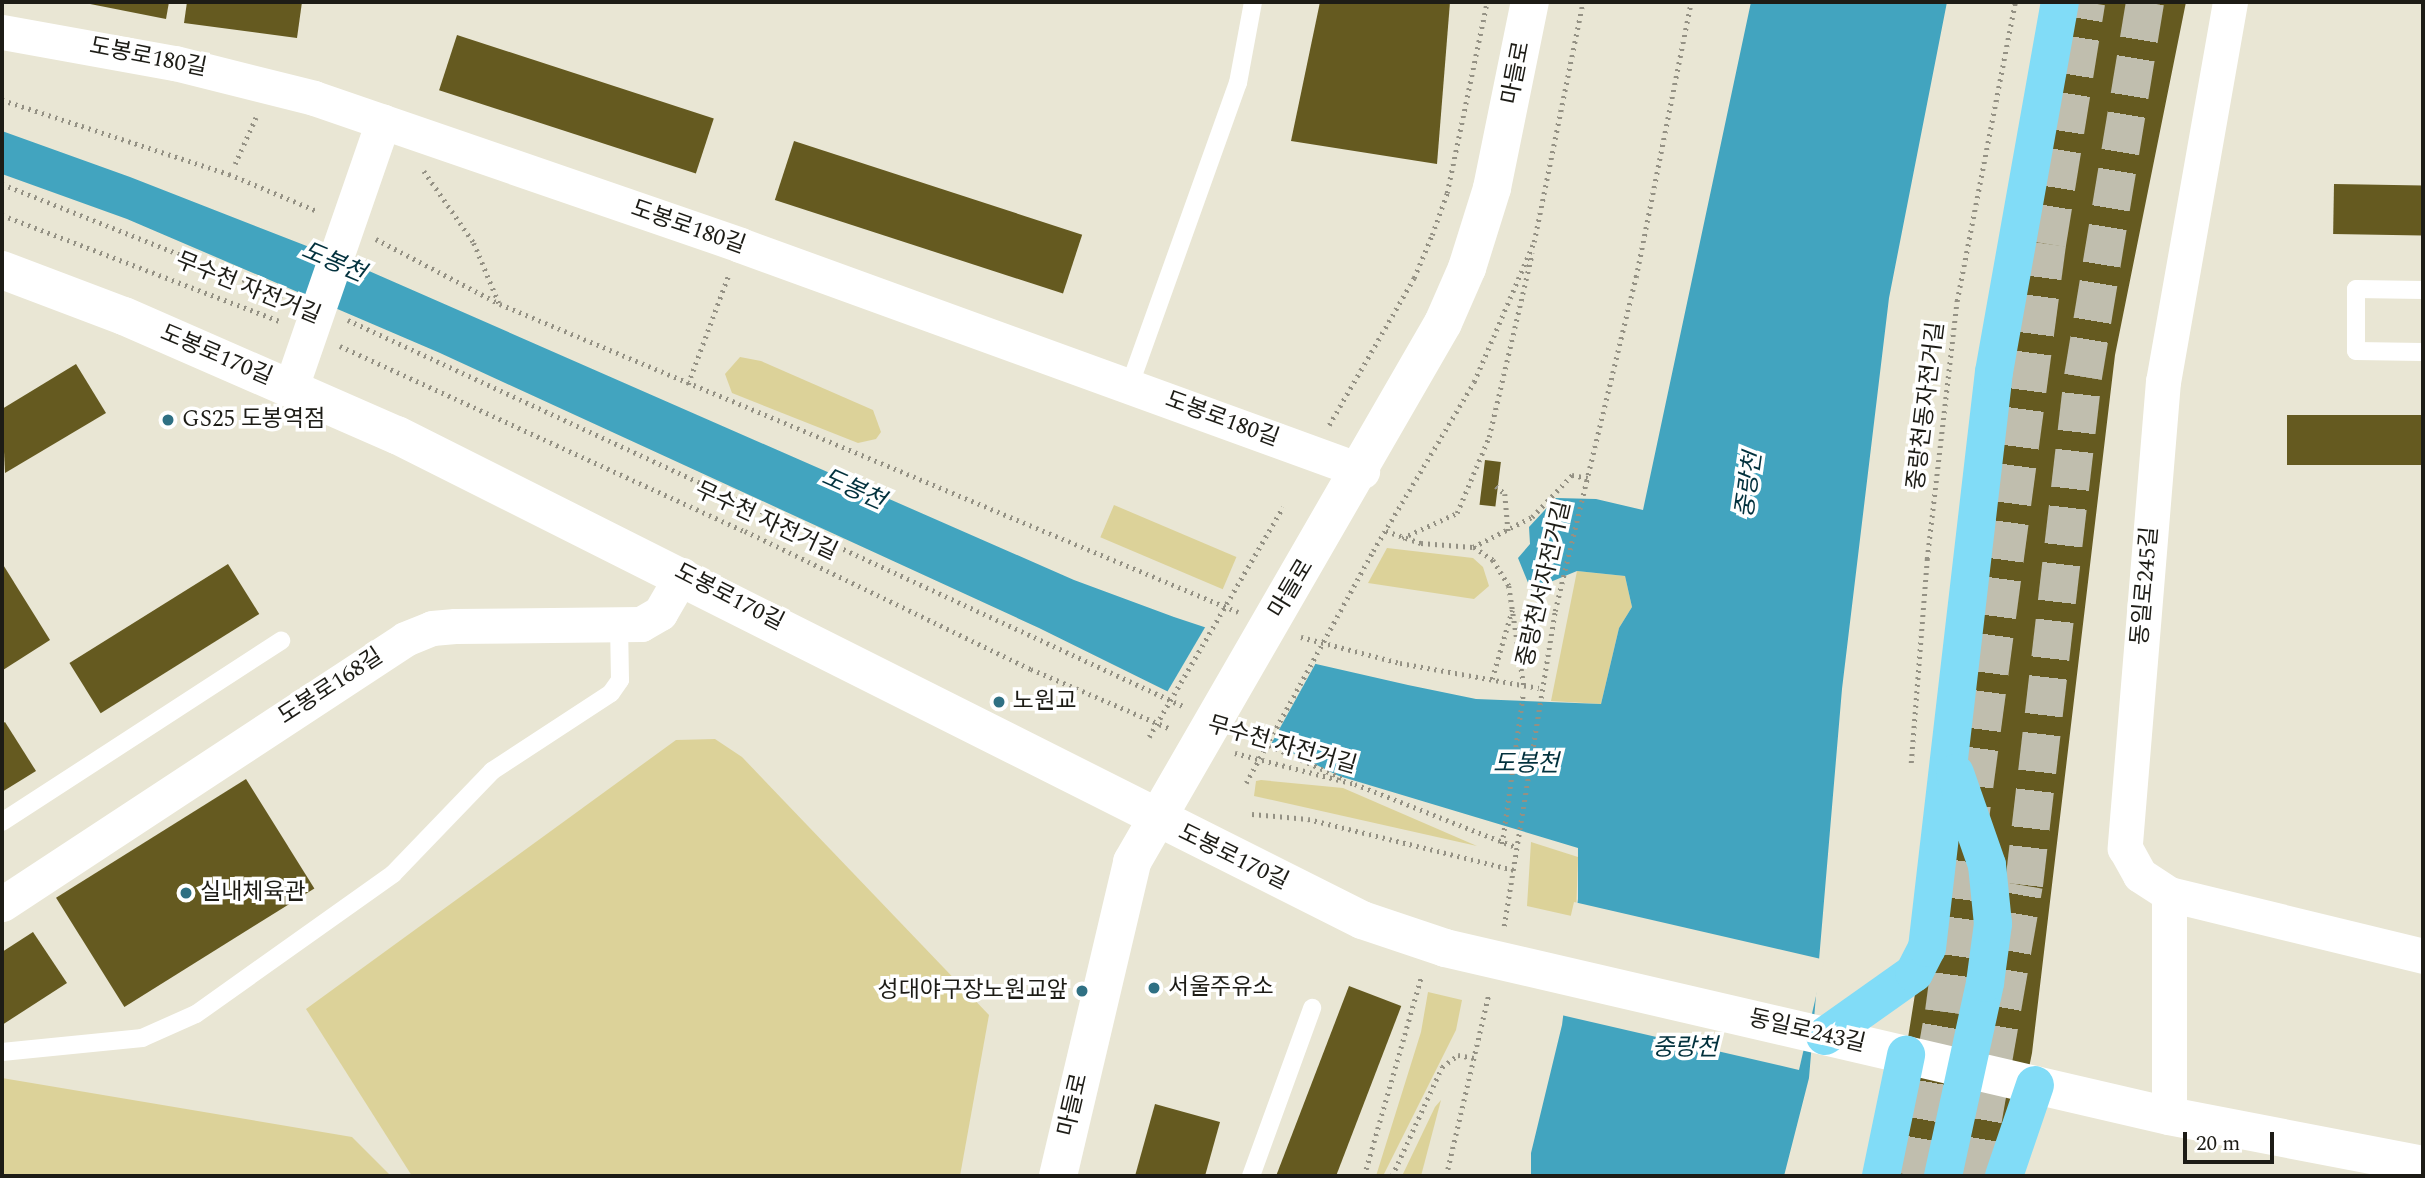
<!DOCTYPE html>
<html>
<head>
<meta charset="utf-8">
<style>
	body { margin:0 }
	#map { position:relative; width:2425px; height:1178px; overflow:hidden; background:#e9e6d4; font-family:Spectral,"Noto Sans KR",serif }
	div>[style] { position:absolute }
	.green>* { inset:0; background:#dcd299; transform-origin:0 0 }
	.water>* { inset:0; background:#42a4bf }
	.pier>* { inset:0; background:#e9e6d4; transform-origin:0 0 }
	.building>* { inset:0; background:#655a20; transform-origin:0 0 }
	.highway-tunnel>* { height:38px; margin-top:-19px; transform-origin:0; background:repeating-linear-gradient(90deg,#c0beae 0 38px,transparent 0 57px) }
	.path>* { height:4.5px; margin-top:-2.25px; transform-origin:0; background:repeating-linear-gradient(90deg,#949184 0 2px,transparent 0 7px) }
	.lane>* { height:18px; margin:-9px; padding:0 9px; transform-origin:9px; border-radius:9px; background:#fff }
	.street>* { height:35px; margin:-17.5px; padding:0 17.5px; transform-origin:17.5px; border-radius:17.5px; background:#fff }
	.secondary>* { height:38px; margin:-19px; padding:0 19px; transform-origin:19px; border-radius:19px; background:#fff }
	.highway>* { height:38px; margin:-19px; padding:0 19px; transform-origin:19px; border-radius:19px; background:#81dcf7 }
	.dots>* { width:19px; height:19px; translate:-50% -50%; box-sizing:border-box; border:4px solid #fff; border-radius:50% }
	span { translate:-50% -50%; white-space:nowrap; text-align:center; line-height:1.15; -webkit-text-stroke:7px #fff; paint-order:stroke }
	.street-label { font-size:23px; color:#1d1c16 }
	.poi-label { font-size:23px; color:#1d1c16 }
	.left { translate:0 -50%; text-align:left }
	.right { translate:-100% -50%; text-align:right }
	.water-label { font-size:24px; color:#02313d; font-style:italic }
	.frame { position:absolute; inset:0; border:4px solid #1d1c16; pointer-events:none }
	.scale { position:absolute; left:2183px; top:1132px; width:91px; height:32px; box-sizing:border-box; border:4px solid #1d1c16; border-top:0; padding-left:9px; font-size:21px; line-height:24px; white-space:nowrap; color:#1d1c16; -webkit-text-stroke:5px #fff; paint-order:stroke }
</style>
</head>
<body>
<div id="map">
	<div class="green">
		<i style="clip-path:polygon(740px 357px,761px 361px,873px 410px,881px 432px,876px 439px,858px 443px,732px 393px,725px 374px)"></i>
		<i style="left:1114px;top:505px;width:133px;height:35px;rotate:23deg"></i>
		<i style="clip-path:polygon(1387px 548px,1473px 558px,1483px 567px,1489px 586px,1474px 599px,1368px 583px)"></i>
		<i style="clip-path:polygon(1577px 571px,1625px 576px,1632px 607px,1619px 628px,1601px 704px,1551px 701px)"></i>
		<i style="clip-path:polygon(715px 739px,742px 757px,989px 1015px,960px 1176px,412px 1176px,306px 1009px,676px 740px)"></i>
		<i style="clip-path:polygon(1261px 780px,1343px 788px,1477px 846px,1254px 796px,1256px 781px)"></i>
		<i style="clip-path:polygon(1531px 842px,1578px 857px,1576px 917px,1527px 906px)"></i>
		<i style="clip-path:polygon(1428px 992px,1462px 1000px,1456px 1030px,1383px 1176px,1376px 1176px,1421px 1032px)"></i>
		<i style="clip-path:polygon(2px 1078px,352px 1137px,391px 1176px,2px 1176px)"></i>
		<i style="clip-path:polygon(1441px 1100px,1421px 1176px,1402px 1176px,1435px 1107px)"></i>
	</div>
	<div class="water">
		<i style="clip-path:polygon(1751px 2px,1947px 2px,1889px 298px,1842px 689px,1809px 1078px,1784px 1176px,1531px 1176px,1531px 1153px,1562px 1025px,1578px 899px,1578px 848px,1339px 776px,1039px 628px,440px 353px,127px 219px,2px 174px,2px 131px,130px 177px,353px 264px,1074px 580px,1174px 617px,1316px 664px,1408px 685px,1476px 699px,1601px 704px,1619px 628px,1632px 607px,1625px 576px,1577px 571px,1531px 590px,1518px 558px,1530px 544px,1529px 527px,1556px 498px,1596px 499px,1643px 510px)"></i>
	</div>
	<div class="pier">
		<i style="clip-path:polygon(1207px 624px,1317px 661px,1270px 746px,1166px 694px)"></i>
		<i style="left:1574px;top:902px;width:257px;height:113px;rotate:13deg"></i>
	</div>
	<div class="building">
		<i style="clip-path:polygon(80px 2px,169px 2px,166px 19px)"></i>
		<i style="clip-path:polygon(187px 2px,302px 2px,297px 38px,184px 23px)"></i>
		<i style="clip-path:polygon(1320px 2px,1450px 2px,1437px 164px,1291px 141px)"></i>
		<i style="clip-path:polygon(2048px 2px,2186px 2px,2115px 355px,2032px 1053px,2007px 1176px,1886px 1176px,1933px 881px)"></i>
		<i style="left:457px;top:35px;width:270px;height:58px;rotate:18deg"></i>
		<i style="left:794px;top:141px;width:303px;height:62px;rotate:18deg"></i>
		<i style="left:2334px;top:184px;width:89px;height:50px;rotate:1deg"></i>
		<i style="clip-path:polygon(76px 364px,106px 413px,5px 473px,2px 409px)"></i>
		<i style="left:2287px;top:415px;width:136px;height:50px"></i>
		<i style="left:1485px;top:460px;width:16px;height:45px;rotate:7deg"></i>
		<i style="clip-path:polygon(2px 563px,50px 640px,3px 670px,2px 668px)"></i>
		<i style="left:228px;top:564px;width:59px;height:187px;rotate:58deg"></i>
		<i style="clip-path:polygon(5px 722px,36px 771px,2px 792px,2px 724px)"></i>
		<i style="left:246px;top:779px;width:129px;height:224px;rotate:58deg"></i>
		<i style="clip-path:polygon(33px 932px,67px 983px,2px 1025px,2px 952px)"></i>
		<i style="left:1349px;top:986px;width:56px;height:203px;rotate:21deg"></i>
		<i style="clip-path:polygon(1155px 1104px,1220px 1122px,1205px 1176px,1135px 1176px)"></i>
	</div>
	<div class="highway-tunnel">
		<i style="left:1915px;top:1176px;width:167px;rotate:-80deg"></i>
		<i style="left:1944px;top:1012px;width:775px;rotate:-82.36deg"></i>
		<i style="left:2047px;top:244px;width:245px;rotate:-80.8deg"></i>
		<i style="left:1973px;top:1176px;width:295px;rotate:-80.1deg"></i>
		<i style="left:2024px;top:885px;width:511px;rotate:-83.38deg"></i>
		<i style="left:2083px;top:377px;width:380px;rotate:-80.6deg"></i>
	</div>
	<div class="path">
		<i style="left:2px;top:100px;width:239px;rotate:18.1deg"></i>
		<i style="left:229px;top:174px;width:95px;rotate:22.8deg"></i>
		<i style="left:235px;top:164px;width:51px;rotate:-65.9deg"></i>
		<i style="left:424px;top:171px;width:88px;rotate:55.2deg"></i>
		<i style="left:474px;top:243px;width:65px;rotate:67.4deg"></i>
		<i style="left:2px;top:184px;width:307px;rotate:21.6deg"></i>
		<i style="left:2px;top:215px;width:298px;rotate:20.9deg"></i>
		<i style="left:376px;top:239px;width:140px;rotate:27.7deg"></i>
		<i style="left:500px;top:304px;width:800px;rotate:22.65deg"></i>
		<i style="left:348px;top:320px;width:922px;rotate:24.81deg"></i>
		<i style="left:340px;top:346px;width:445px;rotate:24.6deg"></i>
		<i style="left:745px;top:531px;width:318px;rotate:25.8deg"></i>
		<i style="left:1031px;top:669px;width:152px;rotate:23.2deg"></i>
		<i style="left:688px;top:384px;width:117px;rotate:-69.6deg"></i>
		<i style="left:1329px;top:425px;width:170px;rotate:-60deg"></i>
		<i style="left:1414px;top:278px;width:47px;rotate:-67.3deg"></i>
		<i style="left:1432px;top:235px;width:45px;rotate:-70.3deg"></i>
		<i style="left:1447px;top:193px;width:195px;rotate:-78.2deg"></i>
		<i style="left:1496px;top:486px;width:12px;rotate:42deg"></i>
		<i style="left:1505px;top:494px;width:37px;rotate:85deg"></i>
		<i style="left:1386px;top:531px;width:37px;rotate:19deg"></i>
		<i style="left:1421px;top:543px;width:52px;rotate:4.4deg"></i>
		<i style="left:1473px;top:547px;width:66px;rotate:-27deg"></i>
		<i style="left:1532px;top:517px;width:58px;rotate:-46.4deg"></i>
		<i style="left:1572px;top:475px;width:16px;rotate:11deg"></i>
		<i style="left:1402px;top:538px;width:60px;rotate:-24.4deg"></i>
		<i style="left:1457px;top:513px;width:82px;rotate:-67.2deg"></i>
		<i style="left:1489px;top:437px;width:189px;rotate:-76.8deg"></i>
		<i style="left:1474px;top:547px;width:23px;rotate:34deg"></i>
		<i style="left:1493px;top:560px;width:31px;rotate:58deg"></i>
		<i style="left:1509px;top:586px;width:101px;rotate:81.5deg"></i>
		<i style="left:1301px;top:637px;width:102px;rotate:14.7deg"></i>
		<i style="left:1400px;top:663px;width:141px;rotate:10.2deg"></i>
		<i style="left:1492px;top:679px;width:72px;rotate:-73.8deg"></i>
		<i style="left:1244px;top:734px;width:110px;rotate:24.2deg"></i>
		<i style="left:1149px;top:737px;width:266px;rotate:-59.8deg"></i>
		<i style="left:1235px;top:753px;width:124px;rotate:14.5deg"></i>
		<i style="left:1355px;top:784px;width:175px;rotate:21.4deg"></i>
		<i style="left:1911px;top:763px;width:205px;rotate:-85.5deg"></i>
		<i style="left:1927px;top:559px;width:260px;rotate:-83.4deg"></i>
		<i style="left:1957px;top:301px;width:305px;rotate:-79deg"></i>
		<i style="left:1246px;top:783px;width:264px;rotate:-61.3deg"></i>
		<i style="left:1373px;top:551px;width:197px;rotate:-59.1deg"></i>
		<i style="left:1474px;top:382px;width:152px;rotate:-66.8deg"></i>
		<i style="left:1534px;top:242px;width:245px;rotate:-78.5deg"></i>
		<i style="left:1252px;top:814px;width:56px;rotate:5.1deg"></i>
		<i style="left:1308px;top:819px;width:212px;rotate:13.9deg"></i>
		<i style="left:1502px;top:844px;width:150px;rotate:-82deg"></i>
		<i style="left:1504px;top:926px;width:319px;rotate:-80.8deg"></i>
		<i style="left:1555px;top:611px;width:344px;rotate:-76.4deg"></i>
		<i style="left:1636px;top:277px;width:280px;rotate:-78.7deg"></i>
		<i style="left:1364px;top:1176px;width:207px;rotate:-74deg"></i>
		<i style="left:1392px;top:1176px;width:120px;rotate:-65.4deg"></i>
		<i style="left:1442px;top:1067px;width:20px;rotate:-37deg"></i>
		<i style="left:1458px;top:1055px;width:16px;rotate:11deg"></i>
		<i style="left:1446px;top:1176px;width:188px;rotate:-76.8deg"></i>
	</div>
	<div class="lane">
		<i style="left:2423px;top:290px;width:67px;rotate:-179.1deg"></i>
		<i style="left:2356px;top:289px;width:62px;rotate:90deg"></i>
		<i style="left:2356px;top:351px;width:67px;rotate:0.9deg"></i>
		<i style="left:1129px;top:387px;width:323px;rotate:-70.3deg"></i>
		<i style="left:1238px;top:83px;width:82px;rotate:-79.5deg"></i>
		<i style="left:2px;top:822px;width:333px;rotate:-33deg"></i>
		<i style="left:2px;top:1052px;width:141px;rotate:-5.7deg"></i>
		<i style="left:142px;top:1038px;width:59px;rotate:-24deg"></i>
		<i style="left:196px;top:1014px;width:242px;rotate:-35.4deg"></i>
		<i style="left:393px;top:874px;width:143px;rotate:-46.1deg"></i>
		<i style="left:492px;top:771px;width:142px;rotate:-33.2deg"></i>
		<i style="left:611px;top:693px;width:16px;rotate:-55deg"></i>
		<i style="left:620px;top:680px;width:55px;rotate:-91deg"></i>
		<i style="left:1251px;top:1176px;width:179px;rotate:-70deg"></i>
	</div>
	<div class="street">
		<i style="left:2230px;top:2px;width:385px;rotate:100deg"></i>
		<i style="left:2163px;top:381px;width:469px;rotate:94.7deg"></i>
		<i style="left:2125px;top:848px;width:31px;rotate:61deg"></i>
		<i style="left:2140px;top:875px;width:35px;rotate:33deg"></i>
		<i style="left:2169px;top:894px;width:261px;rotate:13.7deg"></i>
		<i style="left:2px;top:32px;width:176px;rotate:10.2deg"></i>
		<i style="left:175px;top:63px;width:143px;rotate:14.1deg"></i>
		<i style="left:314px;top:98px;width:451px;rotate:19deg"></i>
		<i style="left:740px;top:245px;width:662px;rotate:19.97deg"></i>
		<i style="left:291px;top:387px;width:281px;rotate:-70.9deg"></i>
		<i style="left:2169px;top:894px;width:222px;rotate:90deg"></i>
		<i style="left:2px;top:904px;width:482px;rotate:-33.3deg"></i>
		<i style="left:405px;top:639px;width:29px;rotate:-22deg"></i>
		<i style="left:432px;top:628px;width:23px;rotate:-5deg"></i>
		<i style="left:455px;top:626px;width:186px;rotate:-0.6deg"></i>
		<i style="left:641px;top:624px;width:22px;rotate:-30deg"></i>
		<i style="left:660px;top:613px;width:44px;rotate:-59.9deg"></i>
	</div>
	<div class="secondary">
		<i style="left:2px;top:270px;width:130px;rotate:20.7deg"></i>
		<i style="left:124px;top:316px;width:298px;rotate:23.6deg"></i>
		<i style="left:397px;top:435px;width:1080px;rotate:26.68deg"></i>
		<i style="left:1362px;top:920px;width:88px;rotate:18.6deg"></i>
		<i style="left:1445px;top:948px;width:743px;rotate:13.06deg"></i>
		<i style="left:2169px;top:1116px;width:259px;rotate:10.9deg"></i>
		<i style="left:1058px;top:1176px;width:323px;rotate:-76.7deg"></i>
		<i style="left:1132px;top:862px;width:622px;rotate:-60.02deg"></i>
		<i style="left:1443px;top:323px;width:60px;rotate:-66.4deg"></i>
		<i style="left:1467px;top:268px;width:84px;rotate:-72.6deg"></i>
		<i style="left:1492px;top:188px;width:190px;rotate:-78.5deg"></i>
	</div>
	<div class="highway">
		<i style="left:1825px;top:1036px;width:109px;rotate:-35.3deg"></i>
		<i style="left:1914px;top:973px;width:28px;rotate:-63deg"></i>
		<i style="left:1927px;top:948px;width:580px;rotate:-83.37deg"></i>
		<i style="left:1994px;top:372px;width:376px;rotate:-79.9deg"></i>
		<i style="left:1881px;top:1176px;width:124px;rotate:-78.3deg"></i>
		<i style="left:1943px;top:1176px;width:198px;rotate:-77.7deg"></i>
		<i style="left:1985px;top:983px;width:60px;rotate:-82.3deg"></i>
		<i style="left:1993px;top:924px;width:59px;rotate:-95.8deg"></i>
		<i style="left:1987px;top:865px;width:97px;rotate:-109.2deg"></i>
		<i style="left:2004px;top:1176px;width:96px;rotate:-71.2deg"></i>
	</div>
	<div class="dots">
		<i style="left:168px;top:420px;background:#2f7083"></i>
		<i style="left:999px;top:702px;background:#2f7083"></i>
		<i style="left:186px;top:893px;background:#2f7083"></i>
		<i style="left:1154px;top:988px;background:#2f7083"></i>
		<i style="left:1082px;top:991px;background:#2f7083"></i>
	</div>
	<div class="street-label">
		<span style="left:148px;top:58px;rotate:11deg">도봉로180길</span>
		<span style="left:1517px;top:73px;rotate:-79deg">마들로</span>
		<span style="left:688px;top:228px;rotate:19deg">도봉로180길</span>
		<span style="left:248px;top:289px;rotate:22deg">무수천 자전거길</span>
		<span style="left:216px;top:356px;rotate:23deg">도봉로170길</span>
		<span style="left:1927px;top:406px;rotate:-83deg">중랑천동자전거길</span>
		<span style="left:1222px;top:420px;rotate:20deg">도봉로180길</span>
		<span style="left:766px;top:522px;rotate:25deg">무수천 자전거길</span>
		<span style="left:1545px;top:584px;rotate:-77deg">중랑천서자전거길</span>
		<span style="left:2146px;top:586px;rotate:-85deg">동일로245길</span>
		<span style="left:1292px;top:589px;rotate:-59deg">마들로</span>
		<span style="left:729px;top:598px;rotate:27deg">도봉로170길</span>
		<span style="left:331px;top:687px;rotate:-33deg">도봉로168길</span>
		<span style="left:1282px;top:746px;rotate:16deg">무수천 자전거길</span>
		<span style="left:1233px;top:858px;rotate:26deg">도봉로170길</span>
		<span style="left:1807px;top:1032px;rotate:13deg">동일로243길</span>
		<span style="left:1074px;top:1105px;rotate:-77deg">마들로</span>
	</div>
	<div class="poi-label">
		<span class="left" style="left:182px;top:420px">GS25 도봉역점</span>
		<span class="left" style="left:1013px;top:702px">노원교</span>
		<span class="left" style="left:200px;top:893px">실내체육관</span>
		<span class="left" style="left:1168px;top:988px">서울주유소</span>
		<span class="right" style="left:1068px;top:991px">성대야구장노원교앞</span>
	</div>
	<div class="water-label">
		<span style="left:333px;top:263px;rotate:23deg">도봉천</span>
		<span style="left:1750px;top:485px;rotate:-82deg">중랑천</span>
		<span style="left:853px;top:490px;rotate:24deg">도봉천</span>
		<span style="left:1526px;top:765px">도봉천</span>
		<span style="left:1685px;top:1049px">중랑천</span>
	</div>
	<div class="frame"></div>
	<div class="scale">20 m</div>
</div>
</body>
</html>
